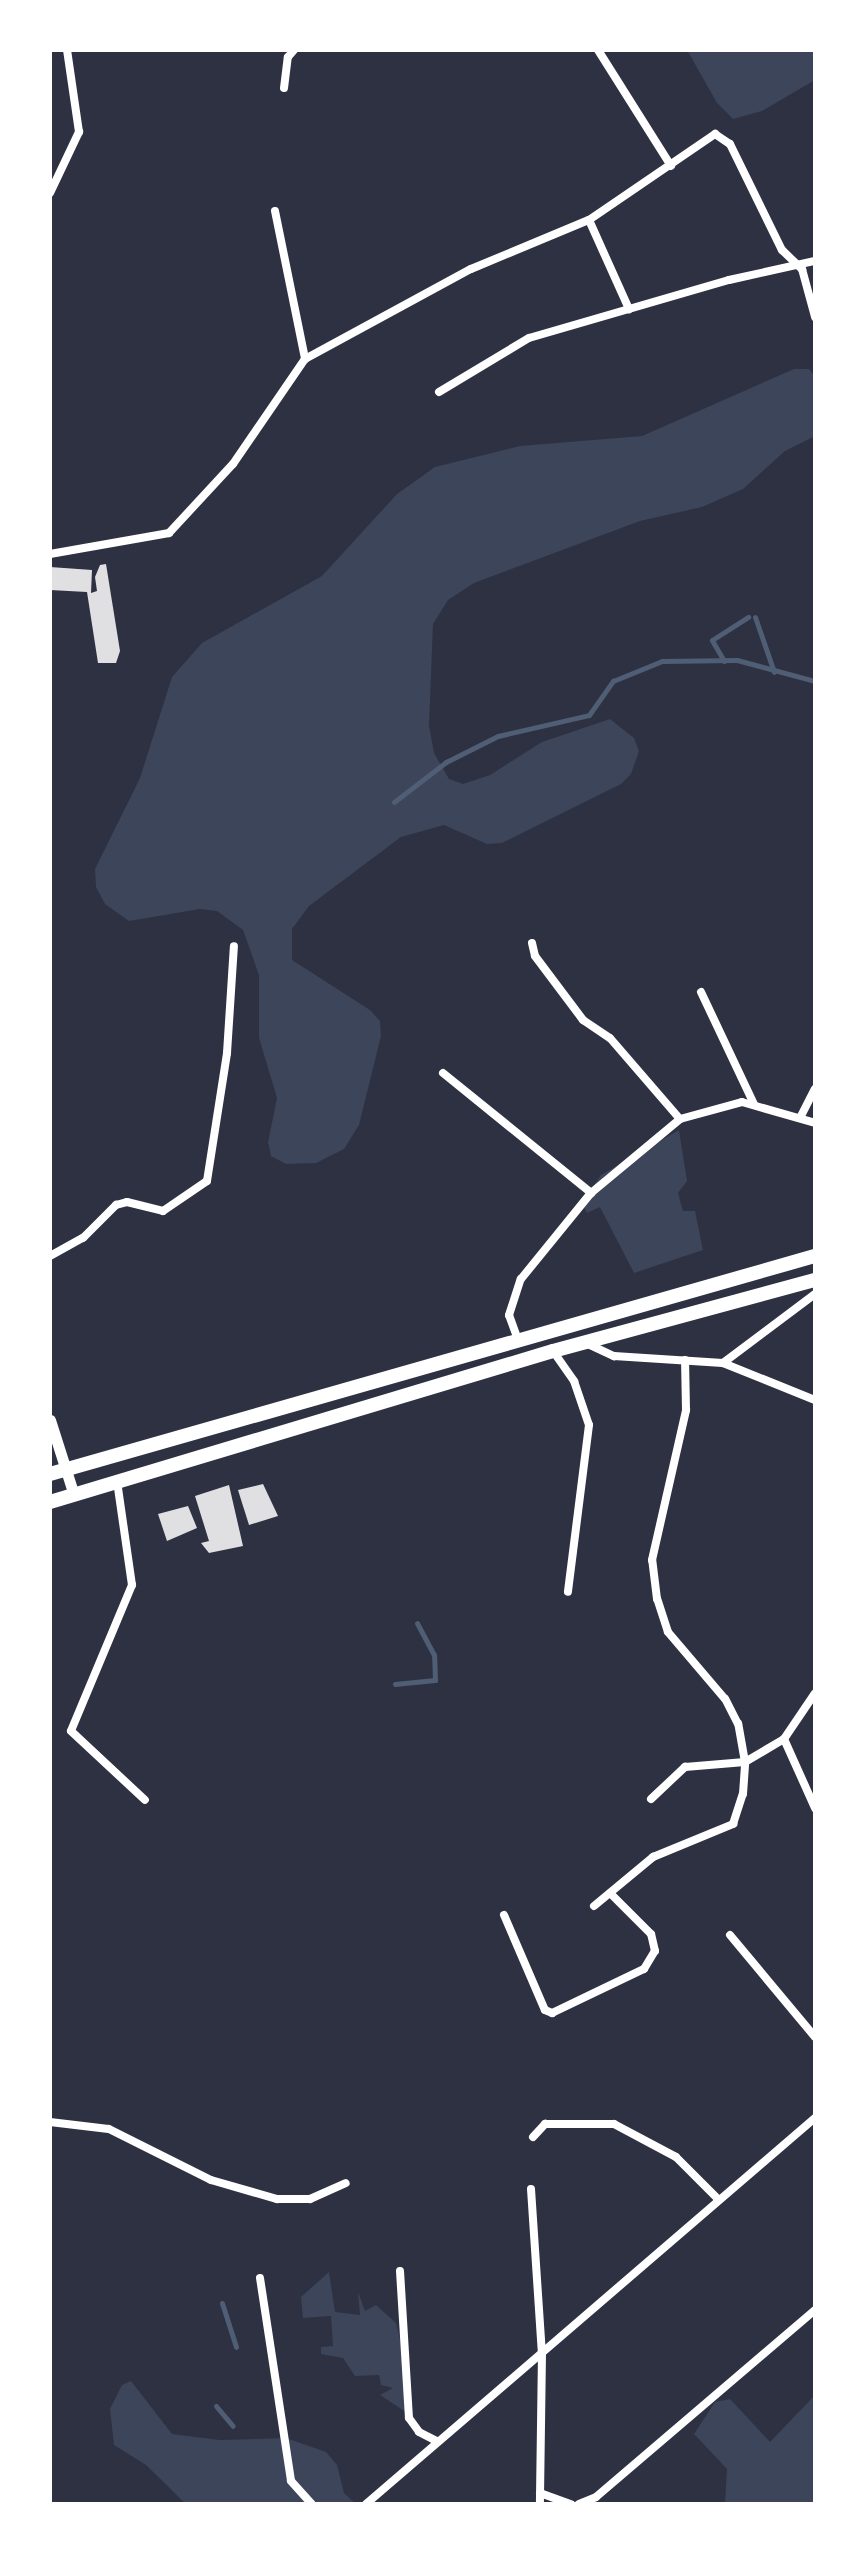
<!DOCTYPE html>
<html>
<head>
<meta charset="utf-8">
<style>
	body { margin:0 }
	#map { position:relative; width:865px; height:2554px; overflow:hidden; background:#2d3142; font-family:Jost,sans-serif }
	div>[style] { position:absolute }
	.green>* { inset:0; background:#3c4559 }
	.stream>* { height:5px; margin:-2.5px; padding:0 2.5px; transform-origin:2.5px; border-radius:2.5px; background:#4f5d75 }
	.building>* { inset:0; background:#e0e0e3 }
	.minor>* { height:8px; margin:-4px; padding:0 4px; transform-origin:4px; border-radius:4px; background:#fff }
	.secondary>* { height:11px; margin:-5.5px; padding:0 5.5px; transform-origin:5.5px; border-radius:5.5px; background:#fff }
	.trunk>* { height:14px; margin:-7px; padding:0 7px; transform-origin:7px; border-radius:7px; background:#fff }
	span { translate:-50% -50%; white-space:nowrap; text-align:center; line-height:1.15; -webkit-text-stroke:6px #fff; paint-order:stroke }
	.frame { position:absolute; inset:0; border:52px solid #fff; pointer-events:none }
</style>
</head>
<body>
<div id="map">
	<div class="green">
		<i style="clip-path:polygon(687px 50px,815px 50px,815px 80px,762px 111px,733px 119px,717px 103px)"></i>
		<i style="clip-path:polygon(794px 369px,809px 369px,815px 377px,815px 436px,785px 451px,743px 489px,702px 507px,640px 521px,474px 583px,448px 600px,433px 624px,429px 725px,434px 753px,449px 779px,463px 784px,490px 775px,542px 742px,610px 719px,634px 738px,639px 751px,631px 774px,621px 784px,502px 843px,487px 844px,444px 825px,401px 837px,309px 906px,292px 929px,292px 960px,370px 1010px,380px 1021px,381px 1036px,359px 1125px,344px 1149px,316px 1163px,286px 1164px,271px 1156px,268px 1142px,277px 1098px,259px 1038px,259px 975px,243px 930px,217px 911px,200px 909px,129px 921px,105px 904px,96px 887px,95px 869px,140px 778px,172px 677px,202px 643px,322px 576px,397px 494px,435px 467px,520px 446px,642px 436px)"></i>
		<i style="clip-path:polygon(679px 1130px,687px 1181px,678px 1193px,683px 1211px,695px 1211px,703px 1250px,634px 1273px,600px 1207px,587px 1213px,582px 1203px,601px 1175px)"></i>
		<i style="clip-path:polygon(329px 2272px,335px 2312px,360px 2315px,358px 2292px,365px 2311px,376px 2305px,396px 2323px,405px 2359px,409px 2414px,380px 2395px,393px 2388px,381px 2385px,379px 2375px,355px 2376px,343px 2358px,321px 2354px,321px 2347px,333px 2346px,331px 2316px,303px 2318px,301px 2297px)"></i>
		<i style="clip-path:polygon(131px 2381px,172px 2434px,220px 2440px,286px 2438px,326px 2452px,337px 2465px,344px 2493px,356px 2504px,186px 2504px,146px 2465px,114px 2445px,110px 2409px,122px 2385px)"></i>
		<i style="clip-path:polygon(815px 2395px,815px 2504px,725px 2504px,727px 2469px,694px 2434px,715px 2402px,730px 2399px,770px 2442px)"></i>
	</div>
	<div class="stream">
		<i style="left:755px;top:617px;width:58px;rotate:70.9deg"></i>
		<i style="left:724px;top:661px;width:24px;rotate:-120deg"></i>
		<i style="left:712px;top:640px;width:43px;rotate:-32.6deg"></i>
		<i style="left:394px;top:802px;width:66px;rotate:-37.6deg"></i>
		<i style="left:446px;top:762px;width:58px;rotate:-26.6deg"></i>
		<i style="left:498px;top:736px;width:93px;rotate:-13deg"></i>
		<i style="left:589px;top:715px;width:42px;rotate:-54.8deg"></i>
		<i style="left:613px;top:681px;width:53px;rotate:-22.2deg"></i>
		<i style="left:662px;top:661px;width:75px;rotate:-0.8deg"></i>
		<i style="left:737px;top:660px;width:81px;rotate:15.1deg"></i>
		<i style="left:395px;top:1684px;width:40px;rotate:-5.7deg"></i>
		<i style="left:435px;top:1680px;width:25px;rotate:-92deg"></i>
		<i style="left:434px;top:1655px;width:36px;rotate:-118deg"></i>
		<i style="left:222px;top:2303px;width:46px;rotate:72.3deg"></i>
		<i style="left:216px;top:2406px;width:26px;rotate:50deg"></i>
	</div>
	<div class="building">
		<i style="clip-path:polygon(106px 564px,120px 651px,116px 663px,98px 663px,87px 592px,50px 590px,50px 567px,92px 570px,91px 593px,97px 591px,95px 577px,100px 565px)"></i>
		<i style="clip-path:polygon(263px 1484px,278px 1516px,249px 1525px,238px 1490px)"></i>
		<i style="clip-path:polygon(229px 1485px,243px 1546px,209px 1553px,201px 1543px,209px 1541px,195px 1496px)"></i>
		<i style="clip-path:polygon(188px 1506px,197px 1528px,167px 1541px,158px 1514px)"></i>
	</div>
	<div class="minor">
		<i style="left:598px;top:50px;width:137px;rotate:57.8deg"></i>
		<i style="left:284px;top:88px;width:31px;rotate:-83deg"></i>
		<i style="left:288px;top:57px;width:9px;rotate:-49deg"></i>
		<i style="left:50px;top:193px;width:68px;rotate:-64.6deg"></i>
		<i style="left:79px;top:132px;width:83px;rotate:-98.3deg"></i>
		<i style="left:275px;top:211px;width:151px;rotate:78.5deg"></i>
		<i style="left:589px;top:220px;width:98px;rotate:65.8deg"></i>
		<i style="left:439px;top:392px;width:105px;rotate:-31deg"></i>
		<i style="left:529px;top:338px;width:208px;rotate:-16.2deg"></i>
		<i style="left:729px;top:280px;width:88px;rotate:-12.5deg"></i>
		<i style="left:50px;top:554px;width:121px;rotate:-10deg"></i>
		<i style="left:169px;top:533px;width:94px;rotate:-47.2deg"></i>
		<i style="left:233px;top:464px;width:127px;rotate:-55.6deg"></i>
		<i style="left:305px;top:359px;width:189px;rotate:-28.5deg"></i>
		<i style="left:471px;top:269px;width:128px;rotate:-22.6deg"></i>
		<i style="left:589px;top:220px;width:153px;rotate:-34.3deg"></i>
		<i style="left:715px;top:134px;width:18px;rotate:34deg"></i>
		<i style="left:730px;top:144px;width:118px;rotate:63.9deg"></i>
		<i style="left:782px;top:250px;width:28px;rotate:44deg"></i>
		<i style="left:802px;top:269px;width:50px;rotate:74.8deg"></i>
		<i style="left:532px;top:943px;width:13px;rotate:77deg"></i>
		<i style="left:535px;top:956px;width:80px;rotate:53.1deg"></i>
		<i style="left:583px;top:1020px;width:32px;rotate:34deg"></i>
		<i style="left:610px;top:1038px;width:107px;rotate:49.2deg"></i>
		<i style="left:701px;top:992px;width:124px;rotate:64.7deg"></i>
		<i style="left:443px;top:1073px;width:191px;rotate:39deg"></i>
		<i style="left:801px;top:1116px;width:30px;rotate:-63deg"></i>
		<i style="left:50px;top:1256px;width:38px;rotate:-29deg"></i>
		<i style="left:83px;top:1238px;width:47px;rotate:-45deg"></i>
		<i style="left:116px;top:1205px;width:11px;rotate:-15deg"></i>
		<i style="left:127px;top:1202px;width:37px;rotate:14deg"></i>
		<i style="left:163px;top:1211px;width:53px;rotate:-34.3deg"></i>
		<i style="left:207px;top:1181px;width:130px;rotate:-81.1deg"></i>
		<i style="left:227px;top:1053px;width:107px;rotate:-86.3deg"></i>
		<i style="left:517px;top:1337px;width:23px;rotate:-110deg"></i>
		<i style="left:509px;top:1315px;width:38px;rotate:-72deg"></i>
		<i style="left:521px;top:1279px;width:111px;rotate:-50.9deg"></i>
		<i style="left:591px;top:1193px;width:116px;rotate:-39.7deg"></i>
		<i style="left:680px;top:1119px;width:64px;rotate:-15.3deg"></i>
		<i style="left:742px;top:1102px;width:76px;rotate:16deg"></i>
		<i style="left:588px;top:1344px;width:29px;rotate:25deg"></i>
		<i style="left:614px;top:1356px;width:109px;rotate:3.7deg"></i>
		<i style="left:723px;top:1363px;width:99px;rotate:21.9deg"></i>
		<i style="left:553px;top:1351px;width:37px;rotate:55deg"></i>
		<i style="left:574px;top:1381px;width:46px;rotate:71.2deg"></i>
		<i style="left:589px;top:1425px;width:168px;rotate:97.2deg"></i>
		<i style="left:723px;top:1363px;width:115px;rotate:-36.9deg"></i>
		<i style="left:117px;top:1481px;width:105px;rotate:81.8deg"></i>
		<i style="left:132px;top:1585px;width:158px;rotate:112.7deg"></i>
		<i style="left:71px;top:1731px;width:101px;rotate:43deg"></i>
		<i style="left:784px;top:1739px;width:76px;rotate:65.8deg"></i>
		<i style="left:651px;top:1799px;width:47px;rotate:-43.3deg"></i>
		<i style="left:685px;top:1767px;width:60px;rotate:-4.8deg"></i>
		<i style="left:745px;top:1762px;width:39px;rotate:-100deg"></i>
		<i style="left:738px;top:1724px;width:28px;rotate:-117deg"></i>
		<i style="left:725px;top:1699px;width:88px;rotate:-130.4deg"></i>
		<i style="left:668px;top:1632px;width:35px;rotate:-108deg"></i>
		<i style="left:657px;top:1599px;width:39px;rotate:-97deg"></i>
		<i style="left:652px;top:1560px;width:154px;rotate:-77.2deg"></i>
		<i style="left:686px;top:1410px;width:50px;rotate:-91.1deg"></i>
		<i style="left:594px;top:1906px;width:77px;rotate:-39.7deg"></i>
		<i style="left:653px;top:1857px;width:87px;rotate:-22.4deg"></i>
		<i style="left:733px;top:1824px;width:32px;rotate:-72deg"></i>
		<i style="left:743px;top:1794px;width:32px;rotate:-86deg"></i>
		<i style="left:745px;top:1762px;width:45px;rotate:-30.5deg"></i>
		<i style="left:784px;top:1739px;width:55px;rotate:-56deg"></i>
		<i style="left:504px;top:1915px;width:103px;rotate:66.7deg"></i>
		<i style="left:545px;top:2010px;width:8px;rotate:23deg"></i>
		<i style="left:552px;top:2013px;width:102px;rotate:-25.6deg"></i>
		<i style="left:644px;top:1969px;width:21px;rotate:-59deg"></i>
		<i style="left:655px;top:1951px;width:17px;rotate:-103deg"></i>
		<i style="left:651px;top:1934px;width:58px;rotate:-135deg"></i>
		<i style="left:730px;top:1935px;width:133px;rotate:50.2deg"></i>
		<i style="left:50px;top:2122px;width:59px;rotate:6.8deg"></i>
		<i style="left:109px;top:2129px;width:114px;rotate:26.6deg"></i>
		<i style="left:211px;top:2180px;width:69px;rotate:16.1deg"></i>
		<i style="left:277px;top:2199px;width:33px"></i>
		<i style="left:310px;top:2199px;width:39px;rotate:-24deg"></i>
		<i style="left:533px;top:2137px;width:18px;rotate:-47deg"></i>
		<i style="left:545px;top:2124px;width:69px"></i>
		<i style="left:614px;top:2124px;width:70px;rotate:28deg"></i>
		<i style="left:676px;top:2157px;width:59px;rotate:45deg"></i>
		<i style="left:531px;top:2189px;width:164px;rotate:86.2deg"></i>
		<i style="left:542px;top:2353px;width:151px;rotate:90.8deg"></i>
		<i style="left:400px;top:2271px;width:147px;rotate:86.5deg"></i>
		<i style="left:409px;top:2418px;width:17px;rotate:54deg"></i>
		<i style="left:419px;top:2432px;width:20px;rotate:27deg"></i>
		<i style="left:260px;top:2278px;width:205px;rotate:81.3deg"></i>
		<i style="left:291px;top:2481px;width:31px;rotate:48deg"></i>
		<i style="left:540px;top:2493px;width:33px;rotate:20deg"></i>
		<i style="left:366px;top:2504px;width:592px;rotate:-40.69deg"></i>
		<i style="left:579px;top:2504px;width:18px;rotate:-22deg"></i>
		<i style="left:596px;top:2497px;width:288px;rotate:-40.5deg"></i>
	</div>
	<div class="secondary">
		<i style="left:50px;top:1420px;width:76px;rotate:72.3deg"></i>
	</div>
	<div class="trunk">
		<i style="left:50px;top:1474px;width:795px;rotate:-15.91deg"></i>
		<i style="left:50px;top:1502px;width:525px;rotate:-16.71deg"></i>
		<i style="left:553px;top:1351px;width:271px;rotate:-15.2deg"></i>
	</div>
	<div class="frame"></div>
</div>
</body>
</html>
